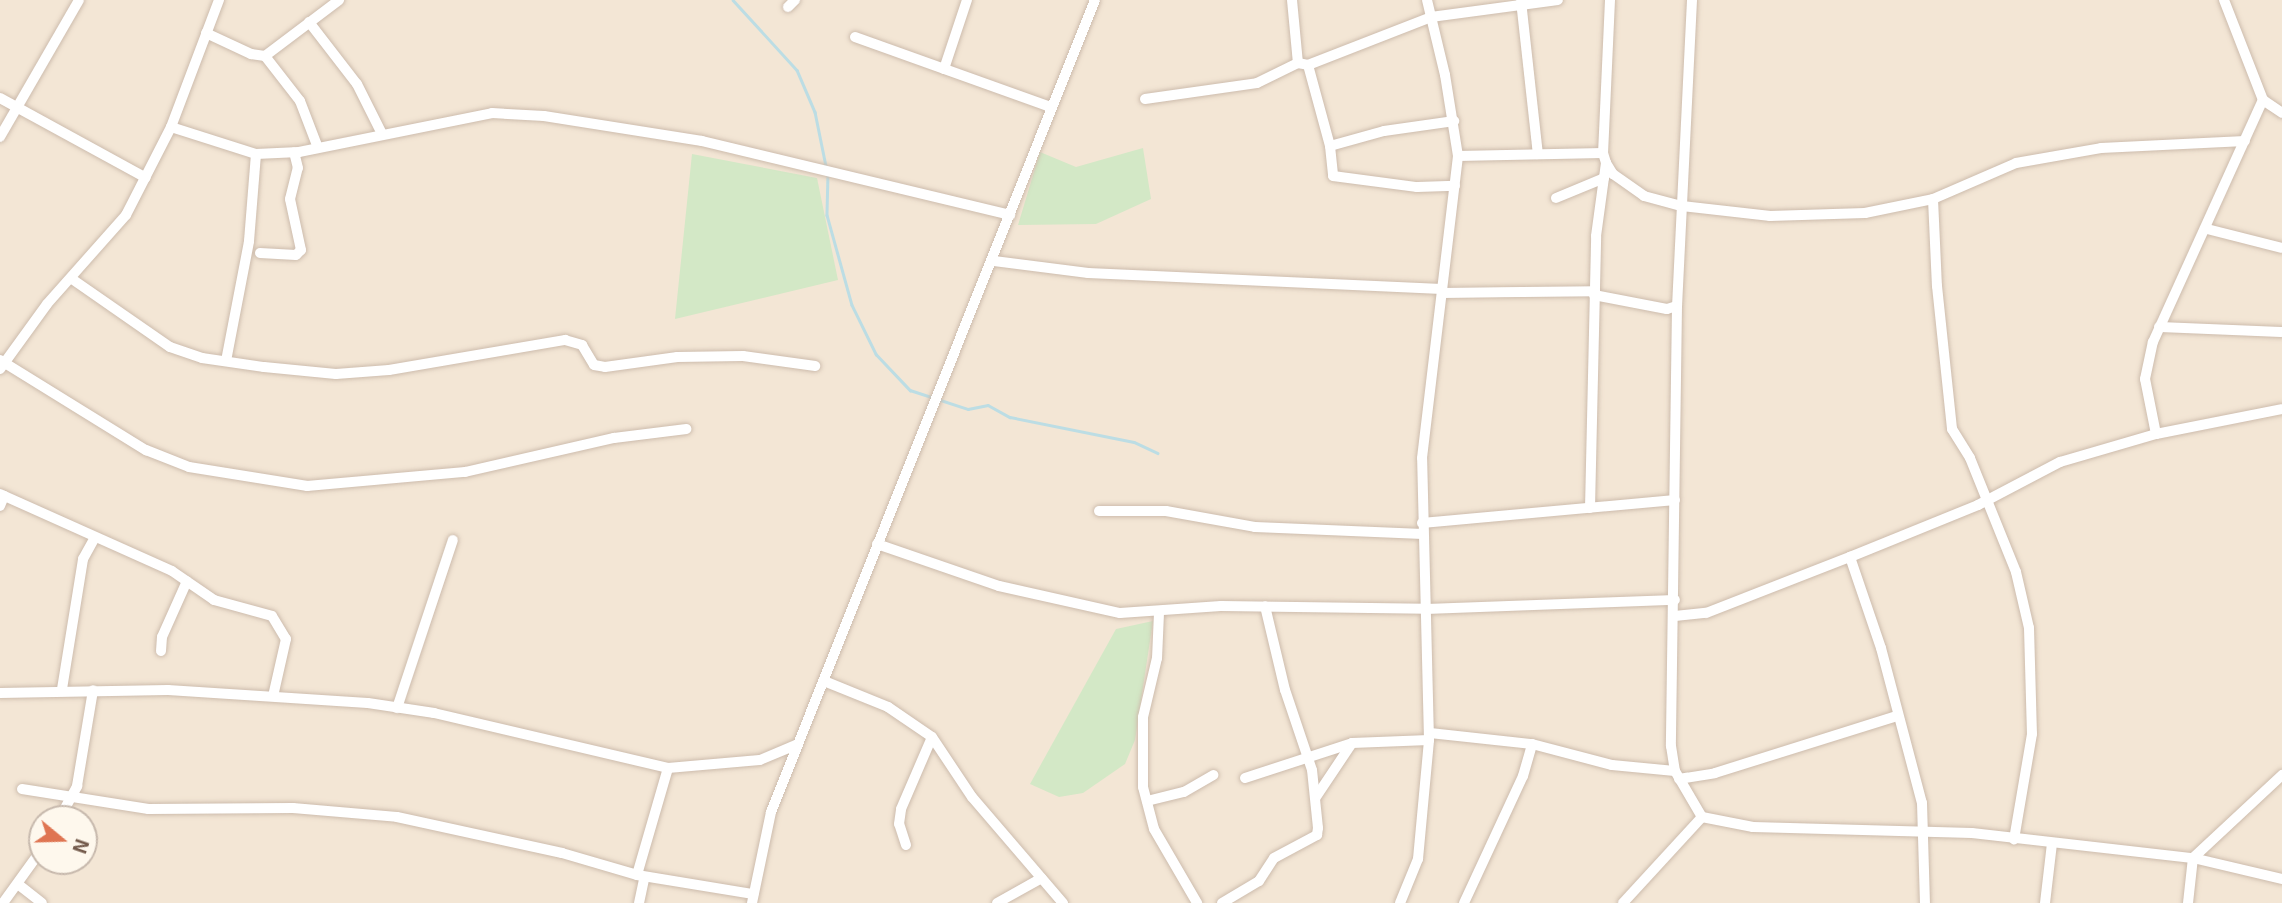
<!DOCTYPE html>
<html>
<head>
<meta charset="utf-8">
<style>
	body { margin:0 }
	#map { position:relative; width:2282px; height:903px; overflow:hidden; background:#fbf4e7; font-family:"Exo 2",sans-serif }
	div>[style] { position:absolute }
	.residential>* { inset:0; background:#f3e6d5 }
	.green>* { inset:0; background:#d3e8c6 }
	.stream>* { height:2.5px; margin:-1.25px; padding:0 1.25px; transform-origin:1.25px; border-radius:1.25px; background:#bcdde4 }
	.roads { filter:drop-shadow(0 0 2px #cdbcad) drop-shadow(0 0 2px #cdbcad) }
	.minor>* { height:10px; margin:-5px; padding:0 5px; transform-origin:5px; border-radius:5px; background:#fff }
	span { translate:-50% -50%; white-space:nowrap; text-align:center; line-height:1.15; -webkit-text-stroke:5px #fef8ed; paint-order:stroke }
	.north { position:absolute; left:28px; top:805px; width:70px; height:70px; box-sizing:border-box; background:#fef8ed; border:2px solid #c7b9ad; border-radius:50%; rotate:109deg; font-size:19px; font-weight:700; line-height:28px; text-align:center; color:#745b4c }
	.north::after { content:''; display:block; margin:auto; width:24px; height:32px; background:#df7552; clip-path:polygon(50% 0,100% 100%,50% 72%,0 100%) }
</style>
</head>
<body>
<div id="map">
	<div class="residential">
		<i style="clip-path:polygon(evenodd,0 0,2282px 0,2282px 903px,0 903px,0 0,42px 819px,84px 819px,84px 861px,42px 861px,42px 819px)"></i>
	</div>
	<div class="green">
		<i style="clip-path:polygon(1143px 148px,1151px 199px,1096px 224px,1018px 225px,1040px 152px,1076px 167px)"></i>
		<i style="clip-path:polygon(692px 154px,817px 178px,838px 280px,675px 319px)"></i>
		<i style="clip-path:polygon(1153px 621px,1135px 740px,1125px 764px,1083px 793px,1059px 797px,1030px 784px,1116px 629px)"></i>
	</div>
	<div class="stream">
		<i style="left:733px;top:0;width:95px;rotate:47.6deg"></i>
		<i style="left:797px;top:70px;width:46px;rotate:66.8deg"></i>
		<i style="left:815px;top:112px;width:55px;rotate:78.5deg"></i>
		<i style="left:828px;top:173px;width:42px;rotate:91.4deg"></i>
		<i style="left:827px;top:215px;width:93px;rotate:74.5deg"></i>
		<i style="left:852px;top:305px;width:55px;rotate:63.9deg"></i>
		<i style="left:876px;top:354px;width:50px;rotate:46.6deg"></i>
		<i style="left:910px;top:390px;width:61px;rotate:18.1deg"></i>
		<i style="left:968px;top:409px;width:20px;rotate:-11deg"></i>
		<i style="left:988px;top:405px;width:25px;rotate:29deg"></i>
		<i style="left:1010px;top:417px;width:126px;rotate:11.4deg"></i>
		<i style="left:1134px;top:442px;width:26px;rotate:25deg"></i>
	</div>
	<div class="roads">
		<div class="minor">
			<i style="left:1292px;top:0;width:63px;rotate:84.6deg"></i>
			<i style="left:1610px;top:0;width:153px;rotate:92.6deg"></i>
			<i style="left:1603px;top:153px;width:10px;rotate:73deg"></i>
			<i style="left:1606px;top:163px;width:13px;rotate:58deg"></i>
			<i style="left:1613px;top:174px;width:38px;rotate:35deg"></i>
			<i style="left:1644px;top:196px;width:39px;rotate:15deg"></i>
			<i style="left:1682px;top:206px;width:89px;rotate:6.5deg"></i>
			<i style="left:1770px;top:216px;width:95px;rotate:-1.8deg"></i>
			<i style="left:1865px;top:213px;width:69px;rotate:-11.6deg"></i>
			<i style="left:1933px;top:199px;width:90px;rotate:-23.4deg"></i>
			<i style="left:2016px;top:163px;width:86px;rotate:-10deg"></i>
			<i style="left:2101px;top:148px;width:144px;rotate:-2.8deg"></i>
			<i style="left:1692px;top:0;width:306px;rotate:92.8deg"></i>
			<i style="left:1677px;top:306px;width:440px;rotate:90.8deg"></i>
			<i style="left:1671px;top:746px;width:25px;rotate:81deg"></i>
			<i style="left:1675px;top:771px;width:53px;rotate:59.6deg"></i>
			<i style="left:1702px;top:817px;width:52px;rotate:11.1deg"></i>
			<i style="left:1753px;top:827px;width:219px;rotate:1.6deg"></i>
			<i style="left:1972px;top:833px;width:222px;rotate:6.5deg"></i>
			<i style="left:2193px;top:858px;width:91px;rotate:13.3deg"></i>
			<i style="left:2224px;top:0;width:107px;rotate:68.7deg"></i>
			<i style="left:2263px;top:100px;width:23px;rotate:34deg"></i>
			<i style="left:1521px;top:1px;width:154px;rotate:83.7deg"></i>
			<i style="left:788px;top:7px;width:10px;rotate:-45deg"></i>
			<i style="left:309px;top:22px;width:78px;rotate:52.3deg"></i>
			<i style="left:357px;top:84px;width:56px;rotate:63.4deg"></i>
			<i style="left:206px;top:33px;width:50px;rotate:25deg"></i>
			<i style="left:251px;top:54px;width:14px;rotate:8deg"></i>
			<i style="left:265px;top:56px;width:93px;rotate:-37.1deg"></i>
			<i style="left:855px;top:37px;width:207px;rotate:19.7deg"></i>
			<i style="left:265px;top:56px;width:57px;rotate:52.1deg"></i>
			<i style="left:300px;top:101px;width:50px;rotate:69deg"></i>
			<i style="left:1308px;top:65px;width:84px;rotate:74.8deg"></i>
			<i style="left:1330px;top:146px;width:30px;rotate:84deg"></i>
			<i style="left:1333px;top:176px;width:85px;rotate:7.5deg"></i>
			<i style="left:1417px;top:187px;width:38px;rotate:-2deg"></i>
			<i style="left:944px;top:69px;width:73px;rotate:-71.6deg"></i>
			<i style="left:0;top:98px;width:166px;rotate:28.7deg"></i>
			<i style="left:1145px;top:99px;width:113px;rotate:-8.1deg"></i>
			<i style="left:1257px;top:83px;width:46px;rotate:-26deg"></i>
			<i style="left:1298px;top:63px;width:10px;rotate:11deg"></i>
			<i style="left:1308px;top:65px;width:132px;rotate:-21.3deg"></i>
			<i style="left:1431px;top:17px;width:128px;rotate:-7.6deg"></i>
			<i style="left:171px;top:127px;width:89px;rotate:17.6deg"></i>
			<i style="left:256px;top:154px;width:43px;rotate:-2.7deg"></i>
			<i style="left:299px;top:152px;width:197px;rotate:-11.4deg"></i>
			<i style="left:492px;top:113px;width:52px;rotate:3.3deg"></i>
			<i style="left:544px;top:116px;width:160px;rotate:9deg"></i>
			<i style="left:702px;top:141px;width:317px;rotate:13.5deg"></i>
			<i style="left:0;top:137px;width:158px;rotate:-60deg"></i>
			<i style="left:1330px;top:146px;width:56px;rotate:-15.5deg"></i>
			<i style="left:1384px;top:131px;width:71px;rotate:-8.1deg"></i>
			<i style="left:1458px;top:156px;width:145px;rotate:-1.2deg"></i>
			<i style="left:1556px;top:198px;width:52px;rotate:-22.6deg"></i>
			<i style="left:1933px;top:199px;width:87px;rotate:87.4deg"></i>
			<i style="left:1937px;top:286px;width:144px;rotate:84deg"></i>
			<i style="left:1952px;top:429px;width:34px;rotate:58deg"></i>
			<i style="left:1970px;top:458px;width:123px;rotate:68deg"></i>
			<i style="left:2016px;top:572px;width:57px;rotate:76.9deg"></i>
			<i style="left:2029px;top:628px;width:106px;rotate:88.4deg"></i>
			<i style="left:2032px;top:734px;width:107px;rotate:99.7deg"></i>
			<i style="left:2207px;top:229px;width:77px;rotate:14.2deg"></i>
			<i style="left:260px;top:253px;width:36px;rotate:3deg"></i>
			<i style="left:296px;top:255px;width:7px;rotate:-45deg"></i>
			<i style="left:301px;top:250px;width:52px;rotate:-102.2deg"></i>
			<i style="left:290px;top:199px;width:32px;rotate:-76deg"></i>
			<i style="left:298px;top:168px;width:16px;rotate:-104deg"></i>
			<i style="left:994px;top:261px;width:95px;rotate:7.3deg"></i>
			<i style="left:1088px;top:273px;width:354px;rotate:2.6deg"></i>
			<i style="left:72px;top:279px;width:119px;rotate:34.8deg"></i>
			<i style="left:170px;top:347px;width:34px;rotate:19deg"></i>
			<i style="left:202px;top:358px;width:63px;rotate:8.3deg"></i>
			<i style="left:264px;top:367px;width:72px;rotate:5.6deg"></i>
			<i style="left:336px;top:374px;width:53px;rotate:-4.3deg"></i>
			<i style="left:389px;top:370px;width:179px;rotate:-9.7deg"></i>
			<i style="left:565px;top:340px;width:18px;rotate:16deg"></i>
			<i style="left:582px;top:345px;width:23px;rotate:59deg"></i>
			<i style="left:594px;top:365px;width:11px;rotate:10deg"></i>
			<i style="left:605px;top:367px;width:73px;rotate:-7.9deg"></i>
			<i style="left:677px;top:357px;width:66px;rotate:-0.9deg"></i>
			<i style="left:743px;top:356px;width:73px;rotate:7.9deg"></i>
			<i style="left:1442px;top:293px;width:153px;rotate:-0.7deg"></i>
			<i style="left:1594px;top:295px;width:74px;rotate:10.9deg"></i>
			<i style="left:1667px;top:309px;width:10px;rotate:-17deg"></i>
			<i style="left:2159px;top:327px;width:123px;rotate:2.3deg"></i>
			<i style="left:0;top:360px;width:172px;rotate:31.7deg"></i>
			<i style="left:146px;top:450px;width:46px;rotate:21.6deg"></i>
			<i style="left:189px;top:467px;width:120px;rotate:9.1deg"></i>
			<i style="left:307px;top:486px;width:159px;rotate:-5.1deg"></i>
			<i style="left:465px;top:472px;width:153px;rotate:-12.9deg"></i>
			<i style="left:614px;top:438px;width:73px;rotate:-7.1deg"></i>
			<i style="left:226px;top:361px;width:122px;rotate:-79.1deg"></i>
			<i style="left:249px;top:241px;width:87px;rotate:-85.4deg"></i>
			<i style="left:0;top:369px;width:80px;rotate:-54.1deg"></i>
			<i style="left:47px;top:304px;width:119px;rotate:-48.4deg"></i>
			<i style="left:126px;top:215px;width:99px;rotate:-62.9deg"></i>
			<i style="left:171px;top:127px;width:136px;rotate:-69.3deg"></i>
			<i style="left:2156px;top:434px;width:56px;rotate:-101.3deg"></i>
			<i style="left:2145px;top:379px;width:38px;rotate:-78deg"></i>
			<i style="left:2153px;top:342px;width:266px;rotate:-65.6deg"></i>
			<i style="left:0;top:494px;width:188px;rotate:24.1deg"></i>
			<i style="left:172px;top:571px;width:51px;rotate:34.6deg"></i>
			<i style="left:214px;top:600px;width:60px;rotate:15.4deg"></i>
			<i style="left:272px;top:616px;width:27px;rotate:59deg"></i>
			<i style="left:286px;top:639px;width:58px;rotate:102.8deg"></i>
			<i style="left:0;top:506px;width:11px;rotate:-68deg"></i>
			<i style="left:1590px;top:508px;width:272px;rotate:-88.7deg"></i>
			<i style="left:1596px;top:236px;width:74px;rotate:-82.2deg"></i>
			<i style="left:1099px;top:511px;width:67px"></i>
			<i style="left:1166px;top:511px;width:90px;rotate:10.2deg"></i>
			<i style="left:1255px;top:527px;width:168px;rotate:2.4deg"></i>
			<i style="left:1422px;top:523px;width:254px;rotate:-5.2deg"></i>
			<i style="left:877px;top:544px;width:129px;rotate:19deg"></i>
			<i style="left:999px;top:586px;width:124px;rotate:12.6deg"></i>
			<i style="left:1120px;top:613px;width:101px;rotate:-4deg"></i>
			<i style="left:1221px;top:606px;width:205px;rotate:0.8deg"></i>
			<i style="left:1426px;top:609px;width:249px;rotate:-2.1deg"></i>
			<i style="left:1850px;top:557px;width:96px;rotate:71.2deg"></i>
			<i style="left:1881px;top:648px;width:160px;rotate:75.2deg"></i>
			<i style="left:1922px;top:803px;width:100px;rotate:88.3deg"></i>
			<i style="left:1159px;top:613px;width:45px;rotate:92.5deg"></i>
			<i style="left:1157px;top:658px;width:61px;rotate:103.3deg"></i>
			<i style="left:1143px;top:717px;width:70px;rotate:90deg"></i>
			<i style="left:1143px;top:787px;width:43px;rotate:75.3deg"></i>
			<i style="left:1154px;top:829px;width:86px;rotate:59.8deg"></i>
			<i style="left:1675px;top:616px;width:31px;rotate:-6deg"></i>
			<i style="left:1706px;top:613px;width:155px;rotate:-21.3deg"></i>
			<i style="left:1850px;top:557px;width:138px;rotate:-22.1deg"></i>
			<i style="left:1978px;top:505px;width:93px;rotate:-27.7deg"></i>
			<i style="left:2060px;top:462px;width:100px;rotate:-16.3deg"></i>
			<i style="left:2156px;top:434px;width:128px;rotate:-11.2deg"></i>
			<i style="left:161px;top:651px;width:14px;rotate:-86deg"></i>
			<i style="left:162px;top:637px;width:61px;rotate:-65.9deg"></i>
			<i style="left:824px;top:681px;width:69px;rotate:22.1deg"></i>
			<i style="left:888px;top:707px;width:53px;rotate:34.3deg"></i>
			<i style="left:932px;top:737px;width:72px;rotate:56.3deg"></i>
			<i style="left:972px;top:797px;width:140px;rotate:49.4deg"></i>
			<i style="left:62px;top:689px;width:132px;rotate:-80.8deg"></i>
			<i style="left:83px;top:559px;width:23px;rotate:-61deg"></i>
			<i style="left:0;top:693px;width:168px;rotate:-1deg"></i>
			<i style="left:168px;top:690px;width:200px;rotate:3.7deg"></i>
			<i style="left:368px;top:703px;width:67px;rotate:8.6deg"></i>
			<i style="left:434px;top:713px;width:240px;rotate:13.2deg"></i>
			<i style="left:668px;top:768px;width:92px;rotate:-5deg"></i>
			<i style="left:760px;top:760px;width:41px;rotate:-22.8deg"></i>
			<i style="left:397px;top:708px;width:177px;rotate:-71.6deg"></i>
			<i style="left:1430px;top:733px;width:103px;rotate:6.2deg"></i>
			<i style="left:1532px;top:744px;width:83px;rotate:14.7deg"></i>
			<i style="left:1612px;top:765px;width:63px;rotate:5.4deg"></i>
			<i style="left:668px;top:768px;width:111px;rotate:106.2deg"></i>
			<i style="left:637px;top:875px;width:118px;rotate:9.3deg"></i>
			<i style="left:1245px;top:778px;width:113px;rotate:-18.1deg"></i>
			<i style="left:1352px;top:743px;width:77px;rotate:-2.2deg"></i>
			<i style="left:1679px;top:779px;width:36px;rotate:-9deg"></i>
			<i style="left:1715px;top:773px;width:191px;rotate:-17.4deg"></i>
			<i style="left:22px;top:789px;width:128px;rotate:9deg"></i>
			<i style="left:148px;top:809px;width:145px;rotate:-0.4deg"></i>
			<i style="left:293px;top:808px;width:104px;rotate:4.9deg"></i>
			<i style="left:397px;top:817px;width:169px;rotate:12.3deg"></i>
			<i style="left:562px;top:853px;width:78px;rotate:16.3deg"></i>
			<i style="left:1316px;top:797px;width:65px;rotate:-56.3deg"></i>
			<i style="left:1147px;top:801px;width:38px;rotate:-14deg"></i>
			<i style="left:1184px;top:792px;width:34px;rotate:-30deg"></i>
			<i style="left:59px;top:819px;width:38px;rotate:-61deg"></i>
			<i style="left:77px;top:786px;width:97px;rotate:-80.5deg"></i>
			<i style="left:906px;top:845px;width:22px;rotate:-108deg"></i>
			<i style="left:899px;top:824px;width:15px;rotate:-82deg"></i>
			<i style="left:901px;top:809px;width:78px;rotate:-66.7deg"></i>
			<i style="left:19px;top:885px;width:29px;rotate:38deg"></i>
			<i style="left:3px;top:903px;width:67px;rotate:-54.2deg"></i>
			<i style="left:639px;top:903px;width:25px;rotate:-78deg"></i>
			<i style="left:752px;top:903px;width:93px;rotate:-78.2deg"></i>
			<i style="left:771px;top:812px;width:874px;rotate:-68.25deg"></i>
			<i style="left:997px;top:903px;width:51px;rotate:-29.1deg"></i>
			<i style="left:1222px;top:903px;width:43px;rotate:-30.7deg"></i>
			<i style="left:1259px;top:881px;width:27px;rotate:-57deg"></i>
			<i style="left:1274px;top:858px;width:49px;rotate:-28.1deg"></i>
			<i style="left:1317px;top:835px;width:7px;rotate:-82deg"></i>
			<i style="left:1318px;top:828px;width:58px;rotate:-95.9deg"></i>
			<i style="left:1312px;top:770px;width:84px;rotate:-108.6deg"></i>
			<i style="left:1285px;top:690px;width:86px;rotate:-103.4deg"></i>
			<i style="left:1400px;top:903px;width:48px;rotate:-67.8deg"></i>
			<i style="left:1418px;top:859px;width:120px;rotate:-84.7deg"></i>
			<i style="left:1429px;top:740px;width:282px;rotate:-91.4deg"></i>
			<i style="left:1422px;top:458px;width:304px;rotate:-83.2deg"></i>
			<i style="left:1458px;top:156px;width:82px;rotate:-99.1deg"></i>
			<i style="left:1445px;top:75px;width:77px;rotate:-103.5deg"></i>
			<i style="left:1464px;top:903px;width:140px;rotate:-65.1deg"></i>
			<i style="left:1523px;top:776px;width:33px;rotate:-74deg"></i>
			<i style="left:1623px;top:903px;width:117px;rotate:-47.4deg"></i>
			<i style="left:2045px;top:903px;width:60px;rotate:-83.3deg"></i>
			<i style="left:2188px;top:903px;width:45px;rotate:-83.7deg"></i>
			<i style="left:2193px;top:858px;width:122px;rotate:-43deg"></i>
		</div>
	</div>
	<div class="north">N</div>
</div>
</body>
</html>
